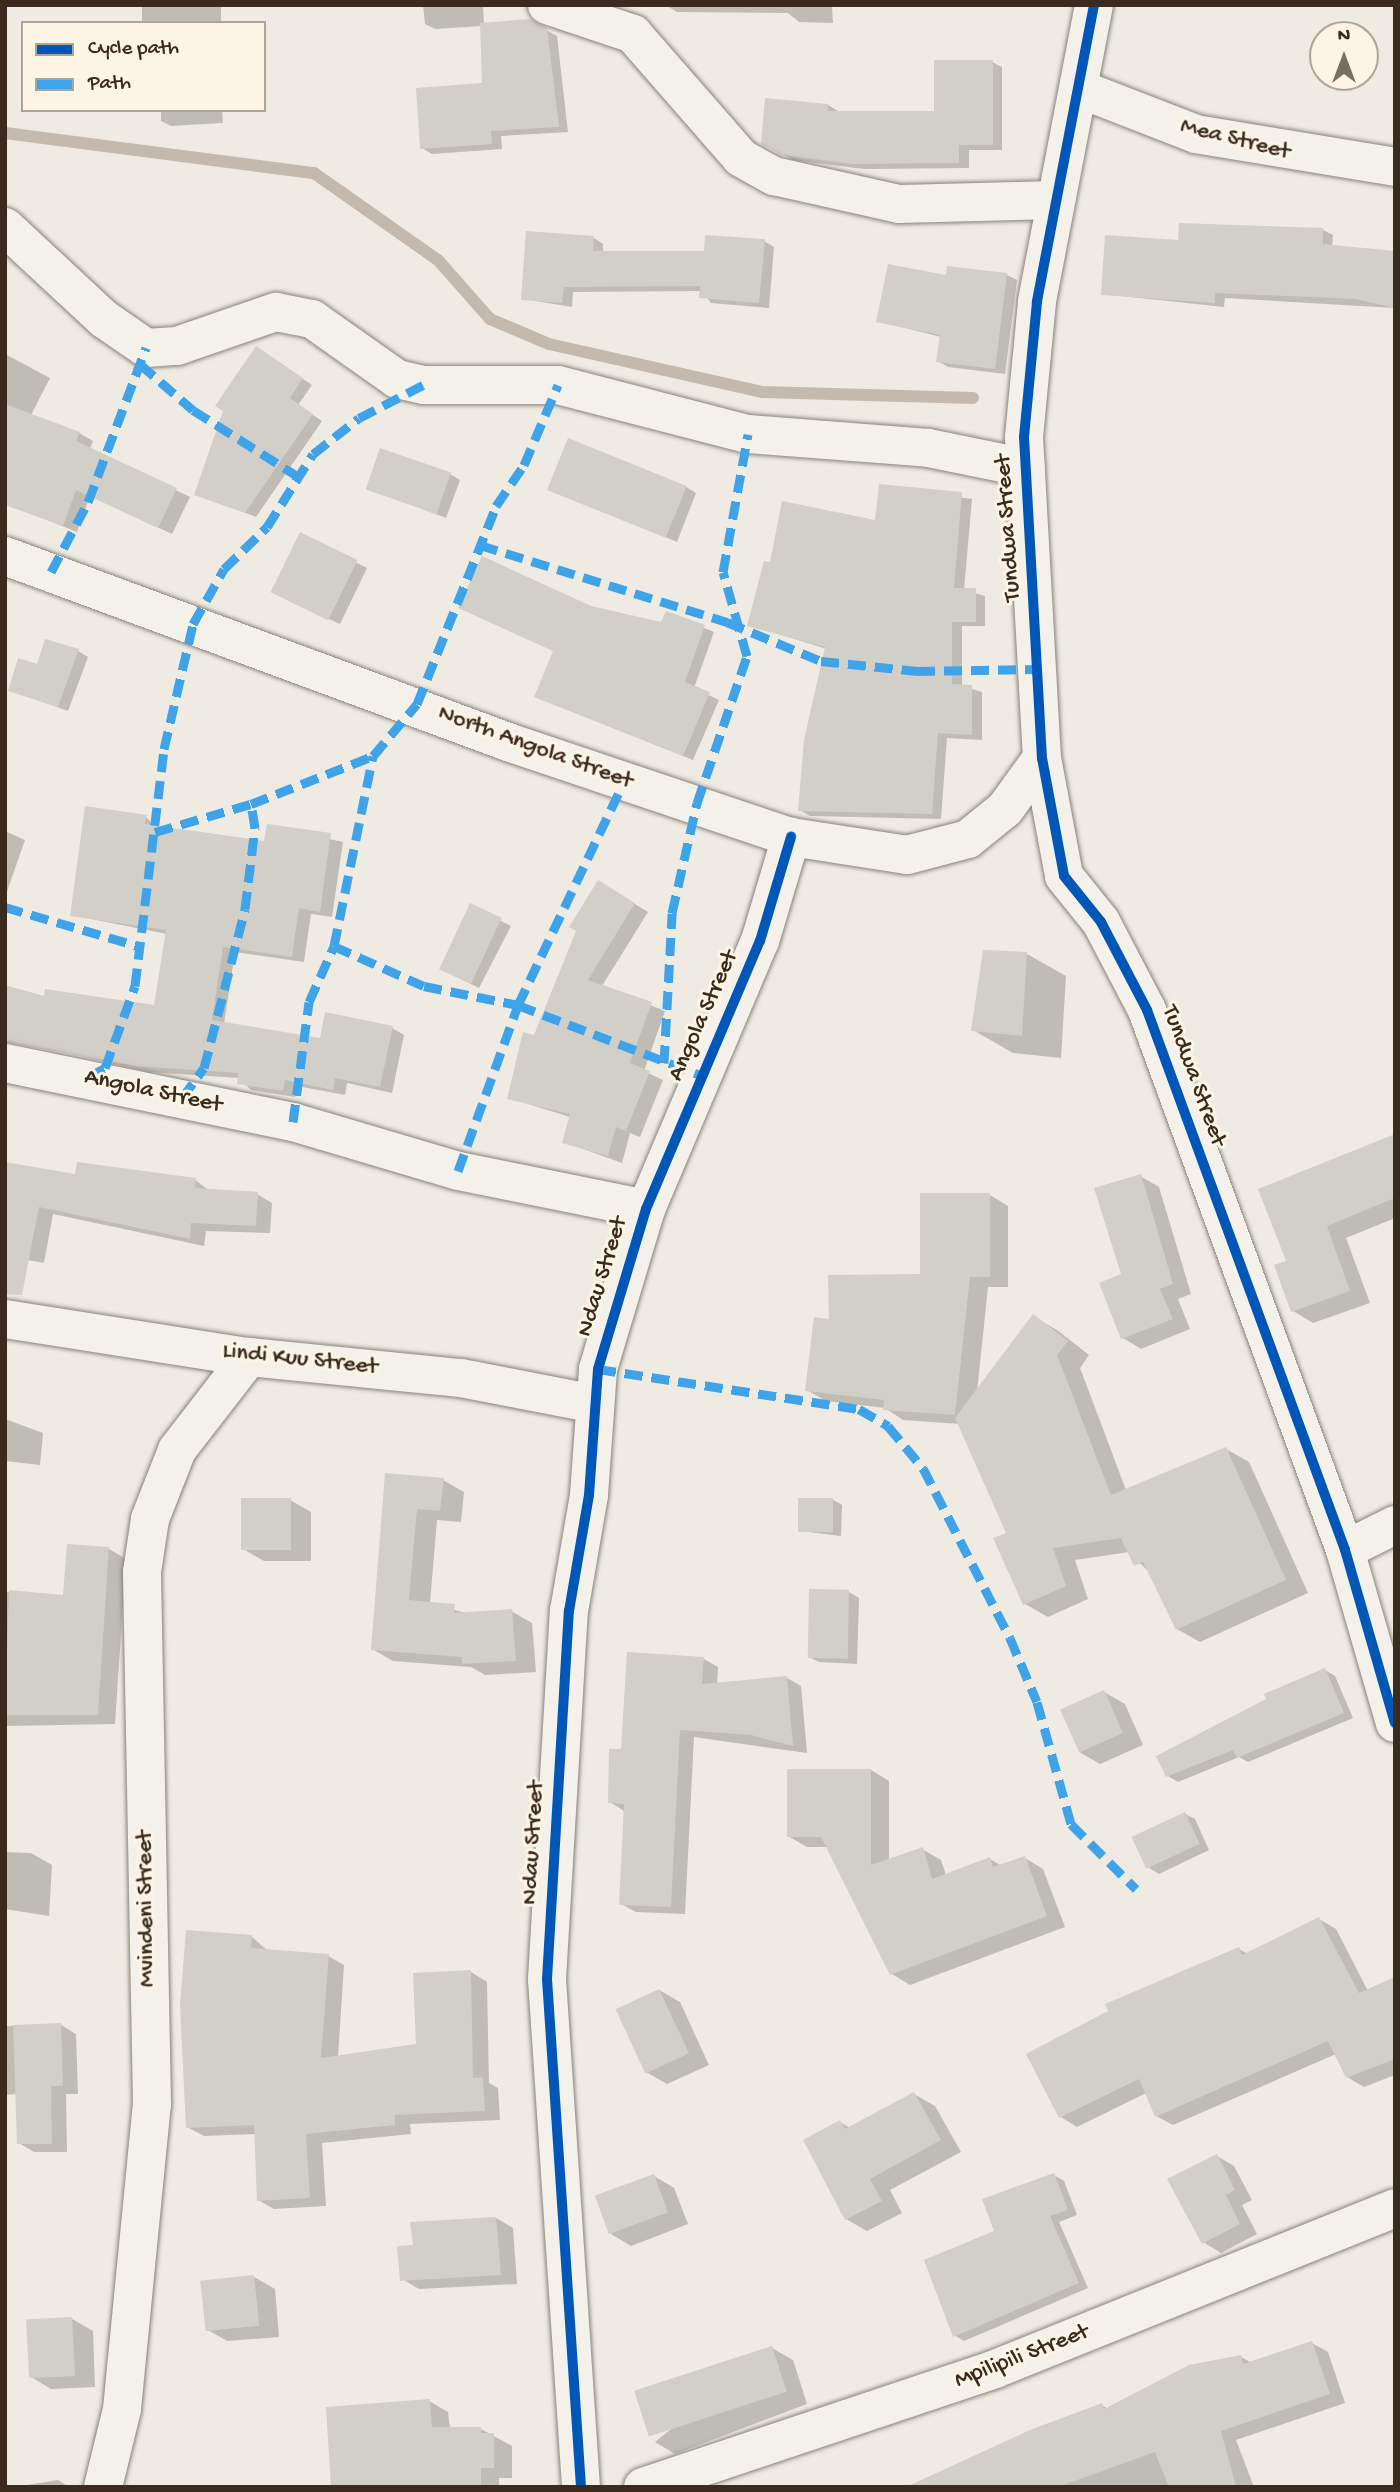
<!DOCTYPE html>
<html>
<head>
<meta charset="utf-8">
<style>
	body { margin:0 }
	#map { position:relative; width:1400px; height:2492px; overflow:hidden; background:#efebe2; font-family:"Gochi Hand",sans-serif }
	div>[style] { position:absolute }
	.shadow>* { inset:0; background:#0003; transform-origin:0 0 }
	.stream>* { height:12px; margin:-6px; padding:0 6px; transform-origin:6px; border-radius:6px; background:#c3baad }
	.building>* { inset:0; background:#d2cec8; transform-origin:0 0 }
	.roads { filter:drop-shadow(0 0 2px #87827b) drop-shadow(0 0 2px #87827b) }
	.minor>* { height:38px; margin:-19px; padding:0 19px; transform-origin:19px; border-radius:19px; background:#f4f1ea }
	.quiet>* { height:9px; margin-top:-4.5px; transform-origin:0; background:repeating-linear-gradient(90deg,#3fa3ea 0 18px,transparent 0 27px) }
	.cycleway>* { height:10px; margin:-5px; padding:0 5px; transform-origin:5px; border-radius:5px; background:#0057b8 }
	span { translate:-50% -50%; white-space:nowrap; text-align:center; line-height:1.15; -webkit-text-stroke:6px #fcf5e5; paint-order:stroke }
	.street-label { font-size:24px; color:#3b2a1e }
	.frame { position:absolute; inset:0; border:7px solid #3b2a1e; pointer-events:none }
	.legend { position:absolute; left:21px; top:21px; width:245px; height:91px; box-sizing:border-box; background:#fcf5e5; border:2px solid #afa495; margin:0; padding:9px 12px; list-style:none; font-size:21px; color:#3b2a1e }
	.legend li { display:flex; align-items:center; gap:14px; height:35px }
	.legend b { width:35px; border:2px solid #afa495 }
	.north { position:absolute; left:1309px; top:21px; width:70px; height:70px; box-sizing:border-box; background:#fcf5e5; border:2px solid #afa495; border-radius:50%; rotate:0deg; font-size:19px; font-weight:700; line-height:28px; text-align:center; color:#3b2a1e }
	.north::after { content:''; display:block; margin:auto; width:24px; height:32px; background:#7a6e63; clip-path:polygon(50% 0,100% 100%,50% 72%,0 100%) }
</style>
</head>
<body>
<div id="map">
	<div class="shadow">
		<i style="left:142px;top:5px;width:79px;height:19px"></i>
		<i style="clip-path:polygon(423px 5px,483px 5px,484px 24px,530px 21px,557px 36px,568px 132px,501px 136px,502px 149px,432px 154px,422px 148px,483px 85px,482px 26px,435px 29px,425px 24px)"></i>
		<i style="clip-path:polygon(832px 5px,833px 23px,799px 22px,788px 13px,677px 12px,667px 6px)"></i>
		<i style="clip-path:polygon(992px 62px,1002px 67px,1002px 150px,969px 150px,969px 168px,864px 169px,793px 160px,763px 143px,828px 105px,838px 111px,936px 112px)"></i>
		<i style="clip-path:polygon(161px 110px,235px 110px,235px 111px,222px 111px,223px 123px,171px 126px,161px 121px)"></i>
		<i style="clip-path:polygon(1323px 230px,1333px 235px,1332px 247px,1395px 253px,1395px 308px,1225px 298px,1224px 307px,1102px 294px,1179px 241px)"></i>
		<i style="clip-path:polygon(594px 238px,603px 244px,603px 253px,705px 253px,764px 241px,774px 247px,769px 308px,711px 303px,702px 291px,573px 292px,572px 307px,523px 299px)"></i>
		<i style="clip-path:polygon(1007px 275px,1017px 280px,1005px 374px,948px 367px,938px 361px,941px 337px,878px 321px,948px 278px)"></i>
		<i style="clip-path:polygon(5px 354px,50px 378px,31px 415px,79px 433px,93px 441px,90px 449px,190px 497px,172px 534px,90px 496px,77px 532px,10px 505px)"></i>
		<i style="clip-path:polygon(266px 354px,312px 385px,298px 405px,322px 421px,256px 517px,196px 494px)"></i>
		<i style="clip-path:polygon(450px 474px,460px 480px,446px 518px,367px 488px)"></i>
		<i style="clip-path:polygon(880px 486px,972px 499px,964px 590px,985px 596px,985px 626px,962px 626px,962px 686px,982px 692px,982px 740px,947px 738px,941px 819px,810px 816px,800px 810px,827px 649px,749px 625px,771px 564px,877px 522px)"></i>
		<i style="clip-path:polygon(686px 487px,696px 493px,677px 542px,551px 490px)"></i>
		<i style="clip-path:polygon(301px 535px,367px 568px,340px 624px,283px 597px)"></i>
		<i style="clip-path:polygon(590px 608px,662px 624px,667px 613px,714px 632px,694px 688px,719px 700px,693px 760px,536px 697px,555px 652px)"></i>
		<i style="clip-path:polygon(78px 651px,88px 657px,68px 711px,10px 690px,38px 666px)"></i>
		<i style="clip-path:polygon(146px 817px,157px 828px,266px 843px,268px 826px,343px 842px,332px 917px,311px 914px,304px 962px,235px 952px,224px 1024px,322px 1040px,392px 1028px,404px 1035px,392px 1093px,347px 1083px,345px 1095px,297px 1086px,295px 1097px,251px 1090px,239px 1078px,149px 1072px,38px 1046px,45px 998px,156px 1007px,167px 934px,71px 915px)"></i>
		<i style="clip-path:polygon(5px 831px,25px 840px,5px 897px)"></i>
		<i style="clip-path:polygon(599px 882px,648px 912px,602px 986px,665px 1011px,644px 1071px,663px 1080px,640px 1137px,630px 1133px,622px 1163px,564px 1142px,570px 1117px,509px 1098px)"></i>
		<i style="clip-path:polygon(470px 905px,511px 926px,479px 988px,449px 973px)"></i>
		<i style="clip-path:polygon(1027px 954px,1066px 976px,1061px 1058px,1013px 1053px,973px 1030px)"></i>
		<i style="clip-path:polygon(1395px 1137px,1395px 1218px,1346px 1238px,1370px 1303px,1313px 1323px,1293px 1311px,1288px 1262px)"></i>
		<i style="clip-path:polygon(5px 1163px,76px 1176px,195px 1180px,210px 1191px,257px 1194px,272px 1203px,270px 1233px,206px 1231px,204px 1246px,53px 1214px,44px 1263px,5px 1256px)"></i>
		<i style="clip-path:polygon(1140px 1176px,1159px 1187px,1191px 1294px,1178px 1299px,1190px 1329px,1141px 1349px,1123px 1338px,1124px 1275px)"></i>
		<i style="clip-path:polygon(990px 1195px,1008px 1206px,1008px 1287px,988px 1287px,977px 1392px,1034px 1317px,1057px 1330px,1089px 1355px,1080px 1368px,1126px 1490px,1226px 1449px,1249px 1462px,1308px 1593px,1200px 1642px,1177px 1629px,1151px 1574px,1129px 1552px,1075px 1560px,1088px 1599px,1048px 1617px,1025px 1604px,1008px 1534px,960px 1424px,903px 1420px,885px 1408px,826px 1401px,807px 1390px,831px 1321px,922px 1275px)"></i>
		<i style="clip-path:polygon(5px 1419px,43px 1433px,40px 1465px,5px 1461px)"></i>
		<i style="clip-path:polygon(387px 1474px,443px 1480px,464px 1492px,461px 1522px,437px 1520px,430px 1603px,469px 1614px,511px 1611px,532px 1623px,536px 1672px,485px 1675px,471px 1667px,393px 1661px,372px 1649px)"></i>
		<i style="clip-path:polygon(832px 1499px,842px 1505px,841px 1536px,800px 1531px)"></i>
		<i style="clip-path:polygon(290px 1500px,311px 1512px,311px 1561px,264px 1561px,243px 1549px)"></i>
		<i style="clip-path:polygon(68px 1546px,109px 1549px,126px 1559px,115px 1724px,5px 1726px,5px 1592px,64px 1597px)"></i>
		<i style="clip-path:polygon(849px 1592px,859px 1598px,857px 1664px,819px 1662px,809px 1657px)"></i>
		<i style="clip-path:polygon(704px 1659px,718px 1667px,717px 1685px,787px 1678px,801px 1686px,807px 1753px,694px 1737px,685px 1914px,636px 1912px,621px 1904px,624px 1811px,610px 1802px,622px 1751px)"></i>
		<i style="clip-path:polygon(1325px 1670px,1335px 1676px,1353px 1718px,1248px 1762px,1239px 1757px,1178px 1782px,1168px 1776px)"></i>
		<i style="clip-path:polygon(1104px 1692px,1125px 1704px,1143px 1745px,1100px 1764px,1079px 1752px)"></i>
		<i style="clip-path:polygon(871px 1770px,889px 1781px,889px 1861px,922px 1849px,941px 1860px,946px 1875px,990px 1859px,1002px 1866px,1025px 1858px,1043px 1869px,1065px 1927px,910px 1985px,892px 1974px,828px 1847px,807px 1847px,788px 1836px)"></i>
		<i style="clip-path:polygon(1185px 1814px,1195px 1819px,1209px 1850px,1159px 1874px,1149px 1868px)"></i>
		<i style="clip-path:polygon(5px 1852px,31px 1853px,52px 1865px,49px 1916px,5px 1909px)"></i>
		<i style="clip-path:polygon(1319px 1919px,1336px 1929px,1368px 1991px,1395px 1979px,1395px 2075px,1364px 2087px,1347px 2077px,1336px 2054px,1173px 2125px,1156px 2116px,1146px 2093px,1077px 2127px,1061px 2117px,1239px 1949px,1248px 1954px)"></i>
		<i style="clip-path:polygon(188px 1931px,252px 1937px,268px 1951px,328px 1956px,344px 1965px,338px 2057px,418px 2046px,471px 1972px,487px 1982px,489px 2083px,498px 2088px,500px 2120px,410px 2124px,411px 2134px,322px 2143px,326px 2206px,274px 2209px,258px 2200px,256px 2134px,204px 2136px,187px 2127px)"></i>
		<i style="clip-path:polygon(659px 1990px,680px 2002px,709px 2065px,667px 2084px,646px 2072px)"></i>
		<i style="clip-path:polygon(61px 2025px,76px 2034px,78px 2094px,66px 2094px,67px 2152px,34px 2152px,19px 2143px,17px 2094px,5px 2095px,5px 2026px)"></i>
		<i style="clip-path:polygon(914px 2094px,935px 2106px,961px 2152px,890px 2190px,902px 2213px,867px 2231px,846px 2219px,840px 2122px,850px 2128px)"></i>
		<i style="clip-path:polygon(1217px 2156px,1234px 2166px,1252px 2200px,1242px 2205px,1257px 2234px,1221px 2253px,1203px 2242px)"></i>
		<i style="clip-path:polygon(1054px 2175px,1064px 2181px,1077px 2215px,1059px 2222px,1088px 2288px,964px 2341px,954px 2335px,996px 2232px)"></i>
		<i style="clip-path:polygon(654px 2176px,674px 2188px,688px 2224px,631px 2246px,611px 2234px)"></i>
		<i style="clip-path:polygon(496px 2218px,513px 2228px,517px 2284px,419px 2289px,402px 2279px,415px 2247px)"></i>
		<i style="clip-path:polygon(254px 2277px,275px 2289px,279px 2337px,227px 2341px,206px 2329px)"></i>
		<i style="clip-path:polygon(72px 2319px,93px 2331px,95px 2387px,51px 2389px,31px 2377px)"></i>
		<i style="clip-path:polygon(1312px 2343px,1328px 2352px,1345px 2403px,1236px 2440px,1254px 2487px,961px 2487px,1102px 2405px,1108px 2409px,1241px 2357px,1252px 2363px)"></i>
		<i style="clip-path:polygon(772px 2348px,793px 2360px,807px 2404px,675px 2454px,655px 2442px)"></i>
		<i style="clip-path:polygon(429px 2401px,448px 2412px,450px 2429px,481px 2429px,512px 2446px,512px 2478px,499px 2478px,499px 2487px,333px 2487px)"></i>
		<i style="clip-path:polygon(58px 2480px,69px 2487px,15px 2487px)"></i>
	</div>
	<div class="stream">
		<i style="left:5px;top:133px;width:312px;rotate:7.4deg"></i>
		<i style="left:314px;top:173px;width:151px;rotate:35.1deg"></i>
		<i style="left:438px;top:260px;width:79px;rotate:48.6deg"></i>
		<i style="left:490px;top:319px;width:64px;rotate:23deg"></i>
		<i style="left:549px;top:344px;width:218px;rotate:12.7deg"></i>
		<i style="left:762px;top:392px;width:211px;rotate:1.6deg"></i>
	</div>
	<div class="building">
		<i style="clip-path:polygon(531px 19px,547px 28px,559px 127px,491px 131px,492px 144px,420px 149px,416px 88px,482px 83px,480px 23px)"></i>
		<i style="clip-path:polygon(934px 60px,993px 60px,993px 145px,959px 145px,959px 163px,853px 164px,782px 155px,761px 144px,765px 98px,828px 104px,828px 111px,934px 111px)"></i>
		<i style="clip-path:polygon(1179px 223px,1323px 228px,1323px 244px,1395px 251px,1395px 308px,1355px 299px,1215px 293px,1215px 303px,1101px 295px,1105px 235px,1178px 240px)"></i>
		<i style="clip-path:polygon(526px 231px,594px 236px,593px 251px,704px 251px,705px 235px,765px 239px,759px 303px,699px 298px,700px 286px,564px 287px,562px 303px,521px 300px)"></i>
		<i style="clip-path:polygon(888px 264px,946px 275px,947px 266px,1007px 273px,995px 369px,936px 362px,940px 335px,876px 322px)"></i>
		<i style="clip-path:polygon(256px 346px,303px 378px,290px 398px,313px 414px,245px 513px,194px 495px,223px 411px,215px 406px)"></i>
		<i style="clip-path:polygon(5px 404px,80px 432px,76px 441px,177px 488px,158px 528px,76px 490px,63px 526px,5px 505px)"></i>
		<i style="left:568px;top:438px;width:128px;height:56px;rotate:22deg"></i>
		<i style="left:380px;top:448px;width:75px;height:44px;rotate:19deg"></i>
		<i style="clip-path:polygon(879px 484px,962px 492px,954px 588px,976px 588px,976px 622px,952px 622px,952px 684px,972px 685px,972px 735px,938px 733px,932px 814px,798px 811px,804px 740px,825px 647px,747px 626px,764px 561px,770px 562px,782px 501px,875px 520px)"></i>
		<i style="left:300px;top:532px;width:64px;height:67px;rotate:26deg"></i>
		<i style="clip-path:polygon(482px 556px,591px 606px,661px 622px,666px 611px,705px 625px,685px 682px,710px 692px,683px 756px,534px 697px,553px 651px,458px 608px)"></i>
		<i style="clip-path:polygon(45px 639px,79px 649px,58px 707px,8px 691px,18px 658px,37px 664px)"></i>
		<i style="clip-path:polygon(85px 806px,147px 815px,145px 824px,264px 841px,267px 824px,331px 833px,320px 912px,299px 908px,292px 957px,223px 947px,212px 1020px,320px 1038px,325px 1012px,393px 1026px,380px 1087px,335px 1078px,333px 1090px,285px 1080px,283px 1091px,237px 1084px,238px 1073px,135px 1066px,5px 1042px,5px 985px,44px 996px,45px 989px,154px 1005px,166px 930px,70px 916px)"></i>
		<i style="clip-path:polygon(598px 880px,635px 903px,588px 980px,652px 1002px,630px 1063px,650px 1071px,626px 1131px,616px 1127px,608px 1156px,562px 1143px,570px 1114px,507px 1099px,523px 1032px,534px 1035px,576px 931px,569px 927px)"></i>
		<i style="left:470px;top:903px;width:35px;height:73px;rotate:25deg"></i>
		<i style="clip-path:polygon(983px 950px,1027px 952px,1022px 1036px,971px 1031px)"></i>
		<i style="clip-path:polygon(1395px 1134px,1395px 1198px,1327px 1226px,1350px 1291px,1291px 1312px,1274px 1265px,1286px 1261px,1258px 1189px)"></i>
		<i style="clip-path:polygon(5px 1162px,75px 1174px,77px 1162px,196px 1178px,195px 1188px,258px 1192px,256px 1226px,191px 1223px,190px 1239px,39px 1207px,22px 1295px,5px 1294px)"></i>
		<i style="clip-path:polygon(1141px 1174px,1173px 1284px,1160px 1289px,1173px 1319px,1121px 1339px,1099px 1283px,1121px 1274px,1094px 1188px)"></i>
		<i style="clip-path:polygon(920px 1193px,990px 1193px,990px 1277px,970px 1277px,955px 1415px,883px 1410px,884px 1400px,805px 1391px,814px 1317px,829px 1319px,828px 1275px,920px 1274px)"></i>
		<i style="clip-path:polygon(1033px 1314px,1068px 1341px,1057px 1355px,1111px 1495px,1226px 1447px,1286px 1580px,1176px 1630px,1143px 1562px,1134px 1566px,1121px 1538px,1053px 1548px,1066px 1586px,1023px 1605px,993px 1538px,1006px 1533px,955px 1418px)"></i>
		<i style="clip-path:polygon(385px 1473px,444px 1478px,440px 1511px,417px 1509px,409px 1600px,455px 1604px,454px 1613px,512px 1609px,516px 1661px,462px 1664px,462px 1657px,371px 1650px)"></i>
		<i style="left:241px;top:1498px;width:50px;height:52px"></i>
		<i style="left:798px;top:1498px;width:35px;height:34px"></i>
		<i style="clip-path:polygon(67px 1544px,109px 1547px,98px 1715px,5px 1715px,9px 1590px,63px 1595px)"></i>
		<i style="left:809px;top:1589px;width:40px;height:69px;rotate:1deg"></i>
		<i style="clip-path:polygon(627px 1652px,704px 1657px,702px 1684px,787px 1676px,793px 1746px,751px 1735px,680px 1730px,671px 1907px,619px 1905px,624px 1804px,608px 1803px,609px 1749px,621px 1749px)"></i>
		<i style="clip-path:polygon(1325px 1668px,1344px 1713px,1237px 1758px,1233px 1750px,1166px 1777px,1156px 1756px,1266px 1699px,1264px 1694px)"></i>
		<i style="left:1104px;top:1690px;width:47px;height:48px;rotate:66deg"></i>
		<i style="clip-path:polygon(787px 1769px,871px 1769px,871px 1865px,923px 1847px,932px 1879px,990px 1857px,993px 1867px,1025px 1856px,1047px 1916px,890px 1975px,821px 1837px,787px 1837px)"></i>
		<i style="left:1185px;top:1812px;width:35px;height:59px;rotate:65deg"></i>
		<i style="clip-path:polygon(1319px 1917px,1359px 1993px,1395px 1977px,1395px 2059px,1346px 2078px,1328px 2041px,1155px 2117px,1139px 2079px,1059px 2118px,1026px 2054px,1108px 2011px,1105px 2004px,1239px 1947px,1242px 1955px)"></i>
		<i style="clip-path:polygon(186px 1930px,252px 1935px,251px 1948px,329px 1954px,321px 2058px,416px 2044px,413px 1973px,471px 1970px,473px 2078px,483px 2077px,485px 2111px,395px 2115px,395px 2125px,306px 2134px,310px 2198px,257px 2201px,254px 2125px,186px 2128px,180px 2006px)"></i>
		<i style="left:659px;top:1989px;width:71px;height:48px;rotate:65deg"></i>
		<i style="clip-path:polygon(61px 2023px,63px 2086px,51px 2086px,52px 2144px,17px 2144px,13px 2025px)"></i>
		<i style="clip-path:polygon(914px 2092px,941px 2140px,870px 2179px,882px 2201px,845px 2220px,803px 2140px,840px 2120px,845px 2129px)"></i>
		<i style="clip-path:polygon(1217px 2154px,1235px 2190px,1226px 2195px,1240px 2224px,1202px 2244px,1167px 2179px)"></i>
		<i style="clip-path:polygon(1054px 2173px,1068px 2210px,1050px 2216px,1079px 2283px,953px 2337px,924px 2260px,994px 2231px,982px 2199px)"></i>
		<i style="left:654px;top:2174px;width:41px;height:63px;rotate:70deg"></i>
		<i style="clip-path:polygon(496px 2217px,501px 2275px,400px 2281px,397px 2246px,413px 2245px,410px 2222px)"></i>
		<i style="left:254px;top:2275px;width:51px;height:54px;rotate:84deg"></i>
		<i style="left:72px;top:2317px;width:59px;height:46px;rotate:87deg"></i>
		<i style="clip-path:polygon(1312px 2341px,1330px 2394px,1221px 2431px,1236px 2487px,1169px 2487px,1155px 2452px,1058px 2487px,906px 2487px,1030px 2430px,1102px 2403px,1104px 2409px,1189px 2365px,1241px 2355px,1243px 2364px)"></i>
		<i style="left:772px;top:2346px;width:48px;height:145px;rotate:72deg"></i>
		<i style="clip-path:polygon(430px 2399px,432px 2427px,481px 2427px,481px 2433px,494px 2433px,494px 2468px,481px 2468px,481px 2487px,331px 2487px,326px 2407px)"></i>
	</div>
	<div class="roads">
		<div class="minor">
			<i style="left:547px;top:5px;width:91px;rotate:18.6deg"></i>
			<i style="left:633px;top:34px;width:164px;rotate:48.9deg"></i>
			<i style="left:741px;top:158px;width:38px;rotate:29deg"></i>
			<i style="left:774px;top:176px;width:128px;rotate:12.6deg"></i>
			<i style="left:899px;top:204px;width:157px;rotate:-1.5deg"></i>
			<i style="left:1094px;top:5px;width:302px;rotate:100.9deg"></i>
			<i style="left:1037px;top:302px;width:136px;rotate:95.5deg"></i>
			<i style="left:1024px;top:437px;width:322px;rotate:86.8deg"></i>
			<i style="left:1042px;top:758px;width:120px;rotate:79.4deg"></i>
			<i style="left:1064px;top:876px;width:59px;rotate:51.2deg"></i>
			<i style="left:1101px;top:922px;width:99px;rotate:62.4deg"></i>
			<i style="left:1147px;top:1010px;width:575px;rotate:69.86deg"></i>
			<i style="left:1345px;top:1550px;width:180px;rotate:73.9deg"></i>
			<i style="left:1080px;top:89px;width:124px;rotate:21.2deg"></i>
			<i style="left:1196px;top:134px;width:202px;rotate:9.4deg"></i>
			<i style="left:5px;top:227px;width:135px;rotate:42.9deg"></i>
			<i style="left:104px;top:319px;width:51px;rotate:34.6deg"></i>
			<i style="left:146px;top:348px;width:31px;rotate:-4deg"></i>
			<i style="left:177px;top:346px;width:105px;rotate:-19deg"></i>
			<i style="left:276px;top:312px;width:37px;rotate:11deg"></i>
			<i style="left:312px;top:319px;width:104px;rotate:35.2deg"></i>
			<i style="left:397px;top:379px;width:27px;rotate:13deg"></i>
			<i style="left:423px;top:385px;width:135px"></i>
			<i style="left:558px;top:385px;width:196px;rotate:14.5deg"></i>
			<i style="left:748px;top:434px;width:181px;rotate:4.4deg"></i>
			<i style="left:928px;top:448px;width:100px;rotate:11.5deg"></i>
			<i style="left:5px;top:556px;width:536px;rotate:20.29deg"></i>
			<i style="left:508px;top:742px;width:299px;rotate:18.6deg"></i>
			<i style="left:791px;top:837px;width:117px;rotate:8.8deg"></i>
			<i style="left:907px;top:855px;width:63px;rotate:-14.7deg"></i>
			<i style="left:968px;top:839px;width:48px;rotate:-39deg"></i>
			<i style="left:1005px;top:809px;width:63px;rotate:-54deg"></i>
			<i style="left:5px;top:1063px;width:294px;rotate:11.6deg"></i>
			<i style="left:293px;top:1122px;width:172px;rotate:16.5deg"></i>
			<i style="left:458px;top:1171px;width:192px;rotate:11.4deg"></i>
			<i style="left:5px;top:1319px;width:247px;rotate:8.9deg"></i>
			<i style="left:249px;top:1357px;width:213px;rotate:5.7deg"></i>
			<i style="left:461px;top:1378px;width:136px;rotate:11deg"></i>
			<i style="left:1345px;top:1550px;width:56px;rotate:-26.6deg"></i>
			<i style="left:103px;top:2487px;width:80px;rotate:-76.3deg"></i>
			<i style="left:122px;top:2409px;width:306px;rotate:-84.4deg"></i>
			<i style="left:152px;top:2104px;width:532px;rotate:-91.08deg"></i>
			<i style="left:142px;top:1572px;width:54px;rotate:-81.4deg"></i>
			<i style="left:150px;top:1519px;width:74px;rotate:-68.6deg"></i>
			<i style="left:177px;top:1450px;width:118px;rotate:-52.3deg"></i>
			<i style="left:581px;top:2487px;width:509px;rotate:-93.83deg"></i>
			<i style="left:547px;top:1979px;width:369px;rotate:-86.6deg"></i>
			<i style="left:569px;top:1611px;width:118px;rotate:-80.2deg"></i>
			<i style="left:589px;top:1495px;width:126px;rotate:-85.9deg"></i>
			<i style="left:598px;top:1369px;width:167px;rotate:-73.3deg"></i>
			<i style="left:646px;top:1209px;width:291px;rotate:-67deg"></i>
			<i style="left:760px;top:941px;width:109px;rotate:-73.4deg"></i>
			<i style="left:643px;top:2487px;width:371px;rotate:-18.5deg"></i>
			<i style="left:995px;top:2369px;width:431px;rotate:-21.9deg"></i>
		</div>
	</div>
	<div class="quiet">
		<i style="left:140px;top:364px;width:70px;rotate:41deg"></i>
		<i style="left:193px;top:410px;width:122px;rotate:32.3deg"></i>
		<i style="left:480px;top:545px;width:259px;rotate:17.3deg"></i>
		<i style="left:727px;top:622px;width:102px;rotate:22.5deg"></i>
		<i style="left:821px;top:661px;width:97px;rotate:5.9deg"></i>
		<i style="left:917px;top:671px;width:120px;rotate:-1deg"></i>
		<i style="left:51px;top:572px;width:79px;rotate:-62.1deg"></i>
		<i style="left:88px;top:502px;width:165px;rotate:-69.4deg"></i>
		<i style="left:155px;top:832px;width:100px;rotate:-16.3deg"></i>
		<i style="left:251px;top:804px;width:131px;rotate:-21.5deg"></i>
		<i style="left:373px;top:756px;width:68px;rotate:-49.8deg"></i>
		<i style="left:417px;top:704px;width:213px;rotate:-68.2deg"></i>
		<i style="left:496px;top:506px;width:50px;rotate:-55.7deg"></i>
		<i style="left:524px;top:465px;width:87px;rotate:-67deg"></i>
		<i style="left:5px;top:907px;width:143px;rotate:16.3deg"></i>
		<i style="left:334px;top:946px;width:98px;rotate:24deg"></i>
		<i style="left:424px;top:986px;width:96px;rotate:11.4deg"></i>
		<i style="left:518px;top:1005px;width:195px;rotate:21deg"></i>
		<i style="left:664px;top:1063px;width:150px;rotate:-86.9deg"></i>
		<i style="left:672px;top:913px;width:113px;rotate:-77.2deg"></i>
		<i style="left:697px;top:803px;width:155px;rotate:-71.2deg"></i>
		<i style="left:747px;top:656px;width:87px;rotate:-105.9deg"></i>
		<i style="left:723px;top:572px;width:140px;rotate:-79.7deg"></i>
		<i style="left:88px;top:1077px;width:19px;rotate:-28deg"></i>
		<i style="left:105px;top:1068px;width:87px;rotate:-69.9deg"></i>
		<i style="left:135px;top:986px;width:239px;rotate:-83deg"></i>
		<i style="left:164px;top:749px;width:128px;rotate:-76.9deg"></i>
		<i style="left:193px;top:624px;width:63px;rotate:-60.6deg"></i>
		<i style="left:224px;top:569px;width:60px;rotate:-44.3deg"></i>
		<i style="left:267px;top:527px;width:86px;rotate:-57.8deg"></i>
		<i style="left:313px;top:454px;width:58px;rotate:-38deg"></i>
		<i style="left:359px;top:418px;width:72px;rotate:-27.3deg"></i>
		<i style="left:182px;top:1098px;width:37px;rotate:-54deg"></i>
		<i style="left:204px;top:1068px;width:164px;rotate:-75.5deg"></i>
		<i style="left:245px;top:909px;width:82px;rotate:-83deg"></i>
		<i style="left:255px;top:828px;width:24px;rotate:-99deg"></i>
		<i style="left:293px;top:1122px;width:121px;rotate:-82.4deg"></i>
		<i style="left:309px;top:1002px;width:61px;rotate:-65.9deg"></i>
		<i style="left:334px;top:946px;width:194px;rotate:-78.4deg"></i>
		<i style="left:458px;top:1171px;width:177px;rotate:-70.1deg"></i>
		<i style="left:518px;top:1005px;width:247px;rotate:-64.6deg"></i>
		<i style="left:598px;top:1369px;width:264px;rotate:8.7deg"></i>
		<i style="left:859px;top:1409px;width:34px;rotate:30deg"></i>
		<i style="left:888px;top:1426px;width:55px;rotate:50.2deg"></i>
		<i style="left:923px;top:1468px;width:191px;rotate:62.9deg"></i>
		<i style="left:1010px;top:1638px;width:69px;rotate:67.1deg"></i>
		<i style="left:1037px;top:1702px;width:127px;rotate:74.4deg"></i>
		<i style="left:1071px;top:1824px;width:92px;rotate:45deg"></i>
	</div>
	<div class="cycleway">
		<i style="left:1094px;top:5px;width:302px;rotate:100.9deg"></i>
		<i style="left:1037px;top:302px;width:136px;rotate:95.5deg"></i>
		<i style="left:1024px;top:437px;width:322px;rotate:86.8deg"></i>
		<i style="left:1042px;top:758px;width:120px;rotate:79.4deg"></i>
		<i style="left:1064px;top:876px;width:59px;rotate:51.2deg"></i>
		<i style="left:1101px;top:922px;width:99px;rotate:62.4deg"></i>
		<i style="left:1147px;top:1010px;width:575px;rotate:69.86deg"></i>
		<i style="left:1345px;top:1550px;width:180px;rotate:73.9deg"></i>
		<i style="left:581px;top:2487px;width:509px;rotate:-93.83deg"></i>
		<i style="left:547px;top:1979px;width:369px;rotate:-86.6deg"></i>
		<i style="left:569px;top:1611px;width:118px;rotate:-80.2deg"></i>
		<i style="left:589px;top:1495px;width:126px;rotate:-85.9deg"></i>
		<i style="left:598px;top:1369px;width:167px;rotate:-73.3deg"></i>
		<i style="left:646px;top:1209px;width:291px;rotate:-67deg"></i>
		<i style="left:760px;top:941px;width:109px;rotate:-73.4deg"></i>
	</div>
	<div class="street-label">
		<span style="left:1235px;top:140px;rotate:14deg">Mea Street</span>
		<span style="left:1009px;top:528px;rotate:-94deg">Tundwa Street</span>
		<span style="left:535px;top:748px;rotate:20deg">North Angola Street</span>
		<span style="left:704px;top:1016px;rotate:-66deg">Angola Street</span>
		<span style="left:1193px;top:1076px;rotate:70deg">Tundwa Street</span>
		<span style="left:153px;top:1092px;rotate:12deg">Angola Street</span>
		<span style="left:603px;top:1277px;rotate:-73deg">Ndau Street</span>
		<span style="left:300px;top:1360px;rotate:6deg">Lindi Kuu Street</span>
		<span style="left:534px;top:1843px;rotate:-87deg">Ndau Street</span>
		<span style="left:147px;top:1909px;rotate:-91deg">Mvindeni Street</span>
		<span style="left:1022px;top:2357px;rotate:-21deg">Mpilipili Street</span>
	</div>
	<div class="frame"></div>
	<ul class="legend">
	<li><b style="height:9px;background:#0057b8"></b>Cycle path</li>
	<li><b style="height:9px;background:#3fa3ea"></b>Path</li>
	</ul>
	<div class="north">N</div>
</div>
</body>
</html>
